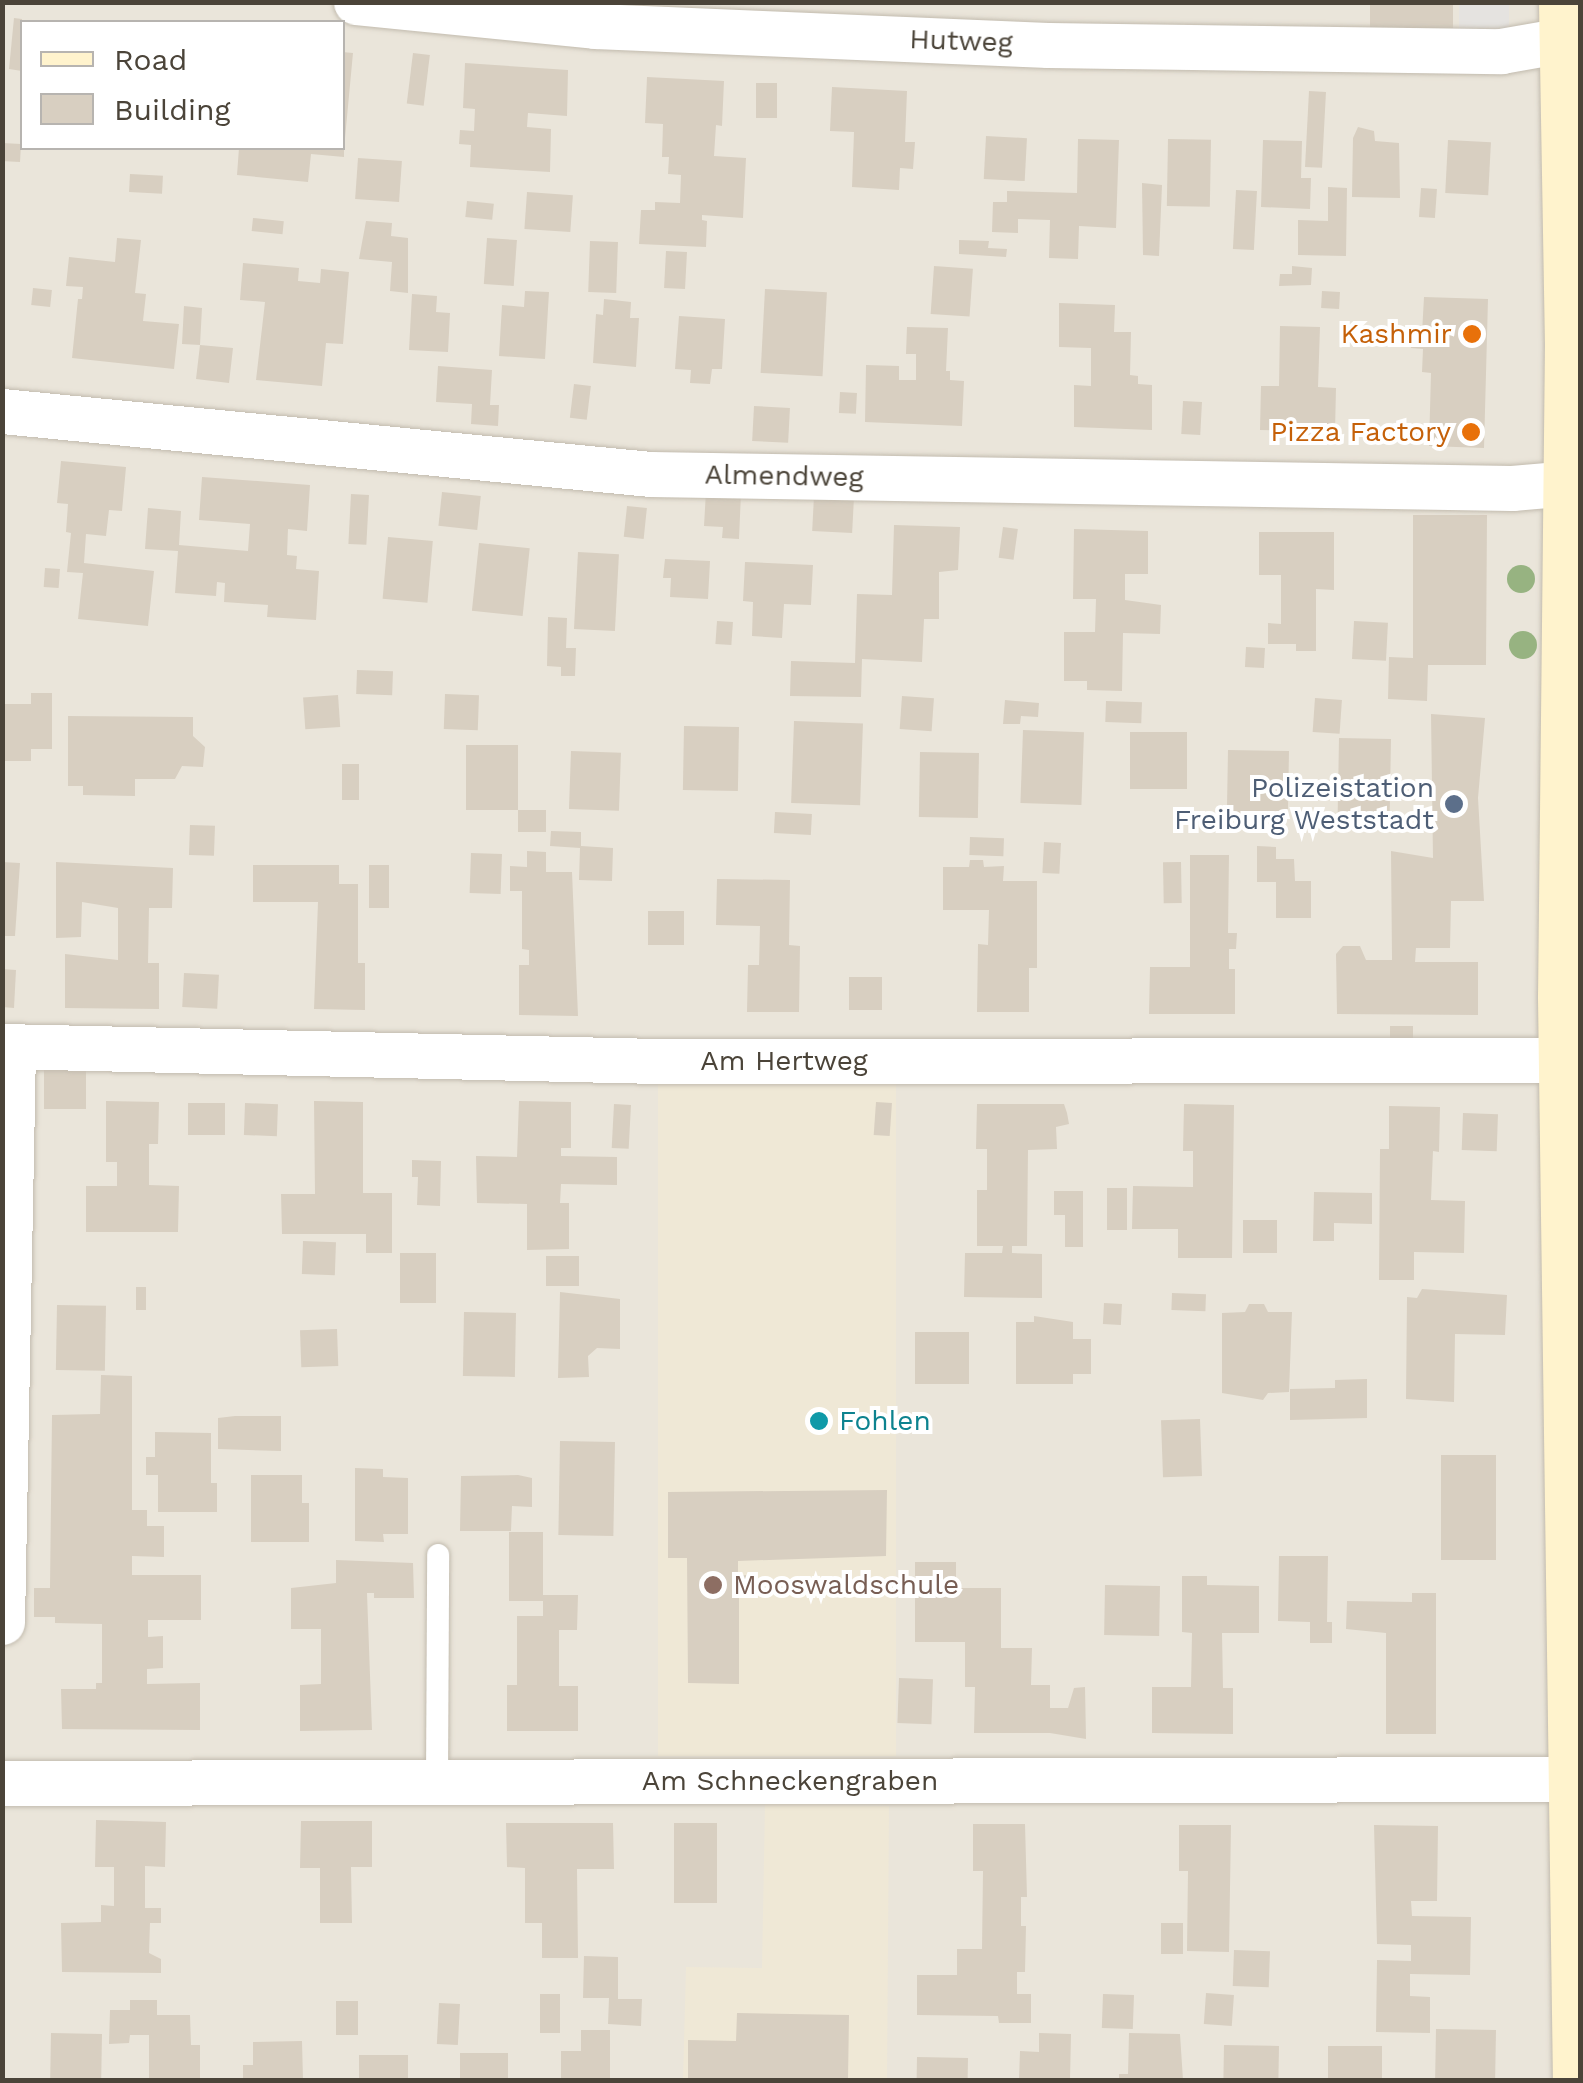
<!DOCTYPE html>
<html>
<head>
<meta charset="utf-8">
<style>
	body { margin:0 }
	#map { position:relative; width:1583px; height:2083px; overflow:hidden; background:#f6f3ec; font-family:"Work Sans",sans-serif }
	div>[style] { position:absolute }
	.residential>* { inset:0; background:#eae5da }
	.education>* { inset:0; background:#efe8d6; transform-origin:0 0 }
	.parking>* { inset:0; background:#e5e3e0; transform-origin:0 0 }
	.building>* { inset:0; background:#d8cfc1; transform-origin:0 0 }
	.roads { filter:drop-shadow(0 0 2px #c2bbae) drop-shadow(0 0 2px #c2bbae) }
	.service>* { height:22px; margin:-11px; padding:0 11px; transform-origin:11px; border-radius:11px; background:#fff }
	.minor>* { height:45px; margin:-22.5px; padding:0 22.5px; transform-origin:22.5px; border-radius:22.5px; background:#fff }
	.secondary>* { height:55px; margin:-27.5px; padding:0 27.5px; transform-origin:27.5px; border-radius:27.5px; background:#fff3cd }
	.trees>* { width:28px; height:28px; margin:-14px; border-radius:50%; background:#97b381 }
	.dots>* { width:28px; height:28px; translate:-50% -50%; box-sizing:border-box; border:5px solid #fff; border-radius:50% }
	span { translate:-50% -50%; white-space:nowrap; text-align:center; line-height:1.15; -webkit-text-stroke:8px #fff; paint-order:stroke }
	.street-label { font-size:28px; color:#4b4439 }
	.food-label { font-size:28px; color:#c56008 }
	.right { translate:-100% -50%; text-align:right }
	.service-label { font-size:28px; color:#4e5e75 }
	.culture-label { font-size:28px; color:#0d838f }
	.left { translate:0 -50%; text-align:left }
	.education-label { font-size:28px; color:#785e54 }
	.frame { position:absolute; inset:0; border:5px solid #4b4439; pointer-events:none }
	.legend { position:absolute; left:20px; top:20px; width:325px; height:130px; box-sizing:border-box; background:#fff; border:2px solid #b7b4b0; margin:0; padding:12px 18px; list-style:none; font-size:30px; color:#4b4439 }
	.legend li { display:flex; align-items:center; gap:20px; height:50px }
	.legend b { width:50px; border:2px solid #b7b4b0 }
</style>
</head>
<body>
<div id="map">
	<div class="residential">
		<i style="clip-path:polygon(evenodd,3px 3px,1580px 3px,1580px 2080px,3px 2080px,3px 3px,22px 22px,342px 22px,342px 148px,22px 148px,22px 22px)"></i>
	</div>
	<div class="education">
		<i style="left:658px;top:1061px;width:238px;height:695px"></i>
		<i style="clip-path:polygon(765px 1803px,889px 1806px,887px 2080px,683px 2080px,686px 1967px,762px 1968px)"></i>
	</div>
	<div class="parking">
		<i style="left:1459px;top:3px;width:50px;height:29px"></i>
	</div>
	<div class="building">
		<i style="left:1370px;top:2px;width:83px;height:26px"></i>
		<i style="clip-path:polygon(14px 18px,22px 19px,22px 71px,9px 69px)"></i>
		<i style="clip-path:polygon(342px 52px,353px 53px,345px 138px,342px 138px)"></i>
		<i style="left:413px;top:53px;width:17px;height:51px;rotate:7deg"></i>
		<i style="clip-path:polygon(465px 63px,568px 70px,567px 116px,528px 113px,527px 127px,551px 129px,550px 172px,470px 167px,471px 145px,459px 144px,460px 130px,474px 131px,475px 109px,463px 108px)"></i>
		<i style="clip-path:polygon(647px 77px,724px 81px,722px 126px,716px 125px,714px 156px,746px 158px,743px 218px,702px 215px,702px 220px,707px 221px,706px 247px,639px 244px,641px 210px,655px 210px,655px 202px,680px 203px,681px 175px,668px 174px,669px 157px,662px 157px,663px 124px,645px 123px)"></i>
		<i style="left:756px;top:83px;width:21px;height:35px"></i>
		<i style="clip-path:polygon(832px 87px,907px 91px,905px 142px,915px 142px,913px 169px,900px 168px,899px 190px,852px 187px,854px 132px,830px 131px)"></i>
		<i style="left:1309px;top:91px;width:17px;height:76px;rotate:3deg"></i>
		<i style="clip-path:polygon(1358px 127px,1374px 131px,1375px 141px,1399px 143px,1400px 198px,1352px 197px,1353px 138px)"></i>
		<i style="left:986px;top:136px;width:41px;height:43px;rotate:3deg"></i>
		<i style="clip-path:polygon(1078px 139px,1119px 140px,1116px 228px,1079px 226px,1078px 259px,1049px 258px,1050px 220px,1018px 219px,1018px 233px,992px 232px,993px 202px,1007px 202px,1007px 191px,1077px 193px)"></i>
		<i style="left:1168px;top:139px;width:43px;height:67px;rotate:1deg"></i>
		<i style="clip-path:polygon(1263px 140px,1302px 141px,1301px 178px,1311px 178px,1310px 209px,1261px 207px)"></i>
		<i style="left:1448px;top:140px;width:43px;height:53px;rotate:3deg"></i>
		<i style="left:2px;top:143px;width:19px;height:18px;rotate:3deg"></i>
		<i style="clip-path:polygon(239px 148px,344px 148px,344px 157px,311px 154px,308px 182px,237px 175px)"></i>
		<i style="left:358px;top:158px;width:44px;height:41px;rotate:4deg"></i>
		<i style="left:130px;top:174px;width:33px;height:18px;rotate:3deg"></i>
		<i style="clip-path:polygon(1142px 183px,1162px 185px,1159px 256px,1143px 255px)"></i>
		<i style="clip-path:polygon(1328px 187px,1347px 188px,1346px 256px,1298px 255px,1298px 220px,1328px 221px)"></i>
		<i style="left:1421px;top:188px;width:16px;height:29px;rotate:4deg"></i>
		<i style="left:1236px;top:190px;width:21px;height:59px;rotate:3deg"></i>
		<i style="left:527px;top:192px;width:46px;height:37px;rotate:4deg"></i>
		<i style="left:467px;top:201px;width:27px;height:16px;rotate:6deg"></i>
		<i style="left:253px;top:218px;width:31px;height:13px;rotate:6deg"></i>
		<i style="clip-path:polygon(366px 221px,392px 223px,391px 236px,408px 238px,408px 293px,390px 291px,392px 262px,359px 259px)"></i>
		<i style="clip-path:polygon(117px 238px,141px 240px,135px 293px,146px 294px,143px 321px,179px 324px,174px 369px,72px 358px,78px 299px,82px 299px,83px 287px,66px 286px,69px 257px,115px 262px)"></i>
		<i style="left:487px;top:238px;width:30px;height:46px;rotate:4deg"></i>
		<i style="clip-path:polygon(959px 240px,989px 241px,988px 248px,1007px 249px,1006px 257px,959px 254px)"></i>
		<i style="left:590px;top:241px;width:28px;height:51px;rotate:2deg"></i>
		<i style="left:666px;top:251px;width:21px;height:37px;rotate:3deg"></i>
		<i style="clip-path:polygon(243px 263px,299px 268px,298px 281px,320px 283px,321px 269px,349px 272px,343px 344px,326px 343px,322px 386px,256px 380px,265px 302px,240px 300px)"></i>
		<i style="left:934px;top:266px;width:39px;height:48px;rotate:4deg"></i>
		<i style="clip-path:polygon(1292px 266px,1312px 268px,1311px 285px,1279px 286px,1280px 274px,1292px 274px)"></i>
		<i style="left:33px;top:288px;width:19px;height:17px;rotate:6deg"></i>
		<i style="left:765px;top:289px;width:62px;height:84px;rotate:3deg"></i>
		<i style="clip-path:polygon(525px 291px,549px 292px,545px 359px,499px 356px,502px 305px,524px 307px)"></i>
		<i style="left:1322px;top:291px;width:18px;height:17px;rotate:3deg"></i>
		<i style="clip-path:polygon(412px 294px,437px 296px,436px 312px,450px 313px,448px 352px,409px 350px)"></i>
		<i style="clip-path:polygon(1424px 297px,1488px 299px,1484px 448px,1429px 446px,1431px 373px,1422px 372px,1423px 349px,1411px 348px,1412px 332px,1422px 333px)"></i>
		<i style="clip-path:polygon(604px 299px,631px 302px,630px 318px,639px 318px,636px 367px,593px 363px,596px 314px,603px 315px)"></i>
		<i style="clip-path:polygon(1059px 303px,1115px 305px,1114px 332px,1131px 332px,1130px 375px,1138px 376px,1138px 384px,1152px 385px,1152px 430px,1074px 427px,1074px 385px,1091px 386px,1091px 348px,1059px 347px)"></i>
		<i style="clip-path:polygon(184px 306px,202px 308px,200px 345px,233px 348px,229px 383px,196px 379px,200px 345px,182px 344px)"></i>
		<i style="clip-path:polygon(679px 316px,725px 319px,722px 369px,712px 369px,710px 384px,690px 383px,691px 370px,675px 369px)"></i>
		<i style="clip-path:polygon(1280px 326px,1320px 327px,1318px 387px,1336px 388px,1335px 432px,1260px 430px,1261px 386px,1279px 386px)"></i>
		<i style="clip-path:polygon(907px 327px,948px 328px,946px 371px,950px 371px,950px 380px,964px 381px,962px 426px,865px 422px,866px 365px,899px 366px,899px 380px,916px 380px,916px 354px,906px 354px)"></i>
		<i style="clip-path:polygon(438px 366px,492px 370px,490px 405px,499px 405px,498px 426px,471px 424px,472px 404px,436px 402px)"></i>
		<i style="left:574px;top:384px;width:17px;height:34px;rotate:7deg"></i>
		<i style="left:840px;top:392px;width:17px;height:21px;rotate:3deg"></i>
		<i style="left:1183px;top:401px;width:19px;height:33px;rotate:3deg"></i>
		<i style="left:754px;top:406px;width:36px;height:35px;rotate:3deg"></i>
		<i style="clip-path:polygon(61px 461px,126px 467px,122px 511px,109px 510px,106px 536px,86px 534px,84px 563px,154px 571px,148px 626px,78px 619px,83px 573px,67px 572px,71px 533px,66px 532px,68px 504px,57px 503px)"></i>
		<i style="clip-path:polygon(202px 477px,310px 485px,307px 531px,288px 529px,287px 555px,297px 556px,296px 569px,319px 571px,316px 620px,267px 617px,268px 605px,224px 602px,225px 583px,217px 582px,216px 596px,175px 593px,178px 551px,145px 549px,148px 508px,181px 511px,179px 545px,248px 551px,250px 524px,199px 520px)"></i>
		<i style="clip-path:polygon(706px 491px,741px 493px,739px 539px,722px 538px,723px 527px,704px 526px)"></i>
		<i style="left:442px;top:492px;width:39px;height:34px;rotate:6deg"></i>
		<i style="left:351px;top:494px;width:18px;height:50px;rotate:3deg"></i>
		<i style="left:814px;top:496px;width:40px;height:35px;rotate:3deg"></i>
		<i style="left:627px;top:506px;width:20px;height:31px;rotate:6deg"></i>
		<i style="clip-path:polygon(1413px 515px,1487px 515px,1486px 665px,1428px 665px,1427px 701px,1388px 699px,1389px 657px,1413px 658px)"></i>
		<i style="clip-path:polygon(894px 525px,960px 527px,958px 570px,939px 572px,939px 619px,924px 619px,922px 662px,862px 659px,861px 697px,790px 696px,791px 661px,855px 663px,857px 594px,892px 595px)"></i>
		<i style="left:1003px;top:527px;width:15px;height:31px;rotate:8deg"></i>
		<i style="clip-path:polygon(1074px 529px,1148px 531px,1148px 574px,1125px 574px,1125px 600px,1161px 605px,1160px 634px,1123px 633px,1122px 691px,1087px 690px,1087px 681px,1064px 681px,1064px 632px,1095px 632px,1096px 599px,1073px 599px)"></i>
		<i style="clip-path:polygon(1259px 532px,1334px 532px,1334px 590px,1316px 589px,1316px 651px,1296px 651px,1296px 644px,1268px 644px,1268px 623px,1281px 624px,1281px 575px,1259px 575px)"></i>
		<i style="left:388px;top:537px;width:45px;height:62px;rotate:5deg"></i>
		<i style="left:479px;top:543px;width:51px;height:68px;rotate:6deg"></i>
		<i style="left:578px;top:552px;width:41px;height:77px;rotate:3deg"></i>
		<i style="clip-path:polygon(665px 559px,710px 561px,708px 599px,670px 597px,671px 578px,663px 578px)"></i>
		<i style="clip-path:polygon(745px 562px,813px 565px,811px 605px,784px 604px,782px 638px,752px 636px,753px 602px,743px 601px)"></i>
		<i style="left:45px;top:568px;width:15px;height:19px;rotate:4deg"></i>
		<i style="clip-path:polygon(548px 617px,567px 618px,566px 648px,576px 648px,575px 676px,561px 676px,561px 667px,547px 666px)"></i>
		<i style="left:717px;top:621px;width:16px;height:23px;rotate:4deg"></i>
		<i style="left:1354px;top:621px;width:34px;height:38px;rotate:3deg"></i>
		<i style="left:1246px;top:647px;width:19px;height:20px;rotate:3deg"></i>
		<i style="left:357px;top:670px;width:36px;height:24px;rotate:2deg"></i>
		<i style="clip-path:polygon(31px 693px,52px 693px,52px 749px,31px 749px,31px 761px,2px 761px,2px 704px,31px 704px)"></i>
		<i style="left:445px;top:694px;width:34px;height:35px;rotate:2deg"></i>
		<i style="left:338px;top:695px;width:32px;height:35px;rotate:86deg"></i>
		<i style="left:902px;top:696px;width:32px;height:33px;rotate:4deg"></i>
		<i style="left:1315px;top:698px;width:27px;height:34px;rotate:4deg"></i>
		<i style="clip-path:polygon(1005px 700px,1039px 703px,1038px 717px,1021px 716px,1020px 724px,1003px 724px)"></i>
		<i style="left:1106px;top:701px;width:36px;height:21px;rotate:2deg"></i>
		<i style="clip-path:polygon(1431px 714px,1485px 718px,1478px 798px,1484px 901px,1451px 901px,1450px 948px,1416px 948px,1415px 962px,1478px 962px,1478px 1015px,1337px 1014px,1336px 954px,1343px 946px,1360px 946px,1366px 960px,1392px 960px,1391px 851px,1433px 858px)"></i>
		<i style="clip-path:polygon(68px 716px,193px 717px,193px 736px,205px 747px,203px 767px,182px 766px,175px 779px,135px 779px,135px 796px,83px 795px,83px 786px,68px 786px)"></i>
		<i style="left:794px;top:721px;width:69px;height:82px;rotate:2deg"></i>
		<i style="left:684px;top:726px;width:55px;height:64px;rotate:1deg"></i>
		<i style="left:1023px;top:730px;width:61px;height:73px;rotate:2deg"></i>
		<i style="left:1130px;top:732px;width:57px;height:57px"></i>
		<i style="left:1339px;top:738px;width:52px;height:79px;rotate:1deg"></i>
		<i style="left:466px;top:745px;width:52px;height:65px"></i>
		<i style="left:1228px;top:750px;width:61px;height:68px;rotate:1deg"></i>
		<i style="left:571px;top:751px;width:50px;height:58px;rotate:2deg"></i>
		<i style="left:920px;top:752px;width:59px;height:65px;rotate:1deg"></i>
		<i style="left:342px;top:764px;width:17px;height:36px"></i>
		<i style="left:518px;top:810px;width:28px;height:22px"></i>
		<i style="left:775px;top:812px;width:37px;height:21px;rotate:3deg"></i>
		<i style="left:190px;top:825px;width:25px;height:30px;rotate:2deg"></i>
		<i style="clip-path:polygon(551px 831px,581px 832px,581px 846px,613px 848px,612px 881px,579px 880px,580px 848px,550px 846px)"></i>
		<i style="left:970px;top:837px;width:34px;height:18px;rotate:2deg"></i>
		<i style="left:1044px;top:842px;width:17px;height:31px;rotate:3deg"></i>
		<i style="clip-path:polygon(1257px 846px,1276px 847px,1276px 859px,1294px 859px,1295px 881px,1311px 881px,1311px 918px,1276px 918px,1276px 882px,1257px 882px)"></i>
		<i style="clip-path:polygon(527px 851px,546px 852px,546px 872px,572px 872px,578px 1016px,519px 1015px,519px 965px,529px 965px,529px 950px,522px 949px,522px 891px,510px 891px,510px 866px,527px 867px)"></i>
		<i style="left:471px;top:853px;width:31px;height:40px;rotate:2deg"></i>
		<i style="clip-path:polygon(1190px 855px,1229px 855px,1228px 933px,1237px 933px,1236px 949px,1229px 949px,1229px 969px,1235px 969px,1235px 1014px,1149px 1014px,1150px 967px,1190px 967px)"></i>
		<i style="clip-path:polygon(970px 860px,983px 860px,984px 867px,1004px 866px,1003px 881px,1037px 881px,1037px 968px,1029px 968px,1029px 1012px,977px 1012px,978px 944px,988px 945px,989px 910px,943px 910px,943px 867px,969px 867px)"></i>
		<i style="clip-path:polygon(2px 862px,20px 863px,15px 936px,2px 936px)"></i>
		<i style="clip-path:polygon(56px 862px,173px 868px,172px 908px,149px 908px,148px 963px,159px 963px,159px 1009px,65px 1008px,65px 954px,118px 960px,118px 908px,82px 902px,81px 937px,56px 938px)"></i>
		<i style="left:1181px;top:862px;width:41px;height:18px;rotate:89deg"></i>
		<i style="clip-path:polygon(253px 865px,339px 865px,339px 884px,358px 884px,358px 963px,365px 963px,365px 1010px,314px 1009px,318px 902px,253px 902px)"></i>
		<i style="left:369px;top:865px;width:20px;height:43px"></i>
		<i style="clip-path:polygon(717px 879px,790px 880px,789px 945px,800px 946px,799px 1012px,747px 1012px,748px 965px,759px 965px,760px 926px,716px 925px)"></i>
		<i style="left:684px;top:911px;width:34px;height:36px;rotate:90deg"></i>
		<i style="clip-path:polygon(2px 969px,16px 970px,14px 1008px,2px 1007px)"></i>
		<i style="left:184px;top:973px;width:35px;height:34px;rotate:3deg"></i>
		<i style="left:849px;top:977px;width:33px;height:33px"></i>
		<i style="left:1390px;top:1026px;width:23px;height:15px"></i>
		<i style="left:44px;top:1070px;width:42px;height:39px"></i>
		<i style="clip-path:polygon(106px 1101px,159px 1102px,158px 1144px,149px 1144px,149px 1185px,179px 1186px,178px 1232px,86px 1232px,86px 1186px,117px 1186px,117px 1162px,106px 1162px)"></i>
		<i style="clip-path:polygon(314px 1101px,363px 1102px,363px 1193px,392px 1193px,392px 1253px,366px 1253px,366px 1234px,282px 1234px,281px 1194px,315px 1194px)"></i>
		<i style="clip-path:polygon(519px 1101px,571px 1102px,571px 1148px,561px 1148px,561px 1156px,617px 1157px,617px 1185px,561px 1184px,560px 1203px,569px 1203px,569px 1249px,527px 1250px,527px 1204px,477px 1203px,476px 1156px,517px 1157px)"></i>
		<i style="left:876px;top:1102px;width:16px;height:33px;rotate:4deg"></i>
		<i style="left:188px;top:1103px;width:37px;height:32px"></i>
		<i style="left:245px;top:1103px;width:33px;height:32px;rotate:2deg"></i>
		<i style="left:614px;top:1104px;width:17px;height:44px;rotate:3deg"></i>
		<i style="clip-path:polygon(977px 1104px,1064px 1104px,1067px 1113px,1069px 1124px,1056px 1127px,1057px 1149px,1028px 1150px,1027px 1246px,1012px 1246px,1012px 1253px,1042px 1254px,1042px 1298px,964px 1297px,965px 1253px,1002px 1253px,1003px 1246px,977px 1246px,977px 1190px,987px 1190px,987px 1149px,976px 1149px)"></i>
		<i style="clip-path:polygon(1184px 1104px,1234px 1105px,1232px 1258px,1178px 1258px,1178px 1229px,1132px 1229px,1133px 1186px,1193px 1187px,1193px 1151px,1183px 1151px)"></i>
		<i style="clip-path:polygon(1389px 1106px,1440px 1107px,1439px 1152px,1433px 1151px,1431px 1200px,1465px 1201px,1464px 1253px,1414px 1252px,1414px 1280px,1379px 1280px,1380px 1149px,1389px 1149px)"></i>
		<i style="left:1463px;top:1113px;width:35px;height:37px;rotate:2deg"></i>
		<i style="clip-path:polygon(412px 1160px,441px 1161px,440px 1206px,417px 1205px,418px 1177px,412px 1177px)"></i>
		<i style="left:1107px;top:1188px;width:20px;height:42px"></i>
		<i style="clip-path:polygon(1054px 1191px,1083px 1191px,1083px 1247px,1065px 1247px,1065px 1215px,1054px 1215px)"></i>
		<i style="clip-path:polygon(1314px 1192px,1372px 1193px,1372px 1224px,1334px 1223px,1334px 1241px,1313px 1241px)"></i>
		<i style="left:1277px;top:1220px;width:33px;height:34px;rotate:90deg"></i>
		<i style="left:303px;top:1241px;width:33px;height:33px;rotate:2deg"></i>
		<i style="left:400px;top:1253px;width:36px;height:50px"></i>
		<i style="left:546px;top:1256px;width:33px;height:30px"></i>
		<i style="left:136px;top:1287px;width:10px;height:23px"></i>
		<i style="clip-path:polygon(1422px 1289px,1507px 1295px,1505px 1335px,1455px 1334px,1454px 1402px,1406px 1399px,1407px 1297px,1417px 1298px)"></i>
		<i style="clip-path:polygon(560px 1292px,620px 1299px,620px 1349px,597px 1348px,588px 1356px,589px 1377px,558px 1378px)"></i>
		<i style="left:1172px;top:1293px;width:34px;height:17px;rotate:2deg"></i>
		<i style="left:1104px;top:1303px;width:18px;height:21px;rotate:3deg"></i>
		<i style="clip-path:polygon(1249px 1304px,1264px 1304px,1268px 1312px,1292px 1312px,1289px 1392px,1268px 1393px,1263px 1400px,1222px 1393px,1222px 1313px,1245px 1312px)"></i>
		<i style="left:57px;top:1305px;width:49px;height:65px;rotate:1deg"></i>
		<i style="left:464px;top:1312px;width:52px;height:64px;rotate:1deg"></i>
		<i style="clip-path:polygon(1034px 1316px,1073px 1322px,1073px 1339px,1091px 1339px,1091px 1374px,1073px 1374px,1073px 1384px,1016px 1384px,1016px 1322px,1034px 1322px)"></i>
		<i style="left:337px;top:1329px;width:37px;height:37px;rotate:88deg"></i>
		<i style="left:915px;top:1332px;width:54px;height:52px"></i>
		<i style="clip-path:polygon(101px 1375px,132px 1376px,132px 1510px,147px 1510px,147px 1526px,164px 1526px,164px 1557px,132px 1556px,132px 1575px,201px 1575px,201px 1620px,148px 1620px,148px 1637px,163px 1636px,163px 1668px,147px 1669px,147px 1684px,200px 1683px,200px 1730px,62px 1729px,61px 1689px,96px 1689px,96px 1683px,102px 1683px,102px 1624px,55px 1623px,55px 1617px,34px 1617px,34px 1588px,50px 1588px,52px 1415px,100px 1414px)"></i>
		<i style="clip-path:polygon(1367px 1379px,1367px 1418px,1290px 1420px,1290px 1389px,1335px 1388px,1335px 1380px)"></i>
		<i style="clip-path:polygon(235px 1416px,281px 1416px,281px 1451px,218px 1449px,218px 1418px)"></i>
		<i style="left:1200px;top:1419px;width:57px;height:39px;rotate:88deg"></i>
		<i style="clip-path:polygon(155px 1432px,211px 1433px,211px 1483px,217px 1483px,217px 1512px,158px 1512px,158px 1475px,146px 1475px,146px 1457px,155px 1457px)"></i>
		<i style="left:560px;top:1441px;width:55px;height:94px;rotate:1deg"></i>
		<i style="left:1441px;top:1455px;width:55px;height:105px"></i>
		<i style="clip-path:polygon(355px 1468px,383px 1469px,383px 1477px,408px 1478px,408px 1534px,383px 1534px,384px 1542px,355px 1541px)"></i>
		<i style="clip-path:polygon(251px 1475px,302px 1475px,302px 1503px,309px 1503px,309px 1542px,251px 1542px)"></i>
		<i style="clip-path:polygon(518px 1475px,532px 1478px,532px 1507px,512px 1506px,511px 1531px,460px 1531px,461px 1476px)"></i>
		<i style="clip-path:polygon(887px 1490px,886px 1556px,738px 1561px,738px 1576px,746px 1575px,747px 1594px,739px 1594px,739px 1684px,688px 1683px,687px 1558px,668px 1558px,668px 1492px)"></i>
		<i style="clip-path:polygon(509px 1532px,543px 1532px,543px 1595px,578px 1595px,577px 1630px,559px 1630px,559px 1686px,578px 1686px,578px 1731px,507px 1731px,507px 1685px,517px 1685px,517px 1616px,543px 1616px,543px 1601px,509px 1601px)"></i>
		<i style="clip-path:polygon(1279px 1556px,1328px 1556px,1327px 1622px,1332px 1622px,1332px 1643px,1310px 1643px,1310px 1622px,1278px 1621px)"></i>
		<i style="clip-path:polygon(336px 1560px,413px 1563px,414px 1598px,374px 1598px,374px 1593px,367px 1593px,372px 1730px,300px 1731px,300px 1685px,321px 1684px,321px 1629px,291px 1629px,291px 1588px,336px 1583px)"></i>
		<i style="clip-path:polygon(915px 1562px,956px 1562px,956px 1588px,1001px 1588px,1001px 1648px,1032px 1648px,1031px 1685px,1050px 1685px,1050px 1708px,1068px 1708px,1074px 1688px,1085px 1687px,1086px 1739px,1050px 1733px,974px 1733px,975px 1687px,965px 1687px,965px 1642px,915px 1642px)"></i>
		<i style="clip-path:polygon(1182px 1576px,1207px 1576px,1207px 1585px,1259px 1586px,1259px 1633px,1222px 1633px,1223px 1688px,1233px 1688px,1233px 1734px,1152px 1733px,1152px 1687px,1191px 1687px,1192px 1633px,1182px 1632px)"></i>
		<i style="left:1105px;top:1585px;width:55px;height:50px;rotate:1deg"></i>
		<i style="clip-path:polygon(1412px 1593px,1436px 1593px,1436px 1734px,1386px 1734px,1386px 1633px,1346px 1629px,1347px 1601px,1412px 1602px)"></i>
		<i style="left:899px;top:1678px;width:34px;height:45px;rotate:2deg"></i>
		<i style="clip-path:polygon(96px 1820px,166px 1822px,165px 1867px,145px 1866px,145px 1908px,161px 1908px,161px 1923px,150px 1923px,149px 1953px,161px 1959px,161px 1973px,62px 1972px,61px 1923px,101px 1922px,101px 1905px,114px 1906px,114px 1867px,95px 1867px)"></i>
		<i style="clip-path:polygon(301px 1821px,372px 1821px,372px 1867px,351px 1867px,352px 1923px,320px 1923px,320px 1868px,300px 1868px)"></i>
		<i style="clip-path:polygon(506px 1823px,613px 1823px,614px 1869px,577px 1869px,578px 1958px,542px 1958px,542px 1923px,525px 1923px,525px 1868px,507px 1867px)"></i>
		<i style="left:674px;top:1823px;width:43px;height:80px"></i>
		<i style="clip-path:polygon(973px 1824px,1025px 1824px,1027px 1897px,1021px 1897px,1021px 1926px,1026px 1926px,1025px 1972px,1017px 1972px,1017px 1994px,1031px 1994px,1031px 2023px,999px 2023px,998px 2016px,917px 2015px,917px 1975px,957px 1975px,957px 1949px,982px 1949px,983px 1871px,973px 1871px)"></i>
		<i style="clip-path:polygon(1179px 1825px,1231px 1825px,1229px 1952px,1187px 1951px,1188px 1871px,1179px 1871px)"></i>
		<i style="clip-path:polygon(1374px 1825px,1438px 1826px,1437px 1901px,1411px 1901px,1412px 1916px,1471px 1917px,1470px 1975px,1410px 1974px,1410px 1996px,1430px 1997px,1430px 2033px,1376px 2032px,1377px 1960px,1411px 1961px,1411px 1945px,1377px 1944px)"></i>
		<i style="left:1161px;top:1923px;width:22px;height:31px"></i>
		<i style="left:1234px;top:1950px;width:36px;height:36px;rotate:2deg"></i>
		<i style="clip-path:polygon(584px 1956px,618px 1957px,618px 1999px,642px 1999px,641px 2026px,608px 2024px,609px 1998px,583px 1998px)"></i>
		<i style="left:1206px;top:1993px;width:28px;height:31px;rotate:4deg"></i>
		<i style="left:560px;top:1994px;width:39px;height:20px;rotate:90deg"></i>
		<i style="left:1103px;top:1994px;width:31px;height:34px;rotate:2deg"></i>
		<i style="clip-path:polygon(130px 2000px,157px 2000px,157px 2015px,190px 2015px,191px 2045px,200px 2045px,200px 2080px,149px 2080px,149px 2035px,130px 2035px,129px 2043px,109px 2044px,110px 2010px,130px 2010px)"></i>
		<i style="left:336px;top:2001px;width:22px;height:34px"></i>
		<i style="left:439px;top:2003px;width:21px;height:41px;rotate:3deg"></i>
		<i style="clip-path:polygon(737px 2013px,849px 2015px,848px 2080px,688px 2080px,688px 2040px,736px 2041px)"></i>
		<i style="left:1436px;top:2029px;width:60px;height:51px;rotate:1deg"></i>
		<i style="clip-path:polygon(581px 2030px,610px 2030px,610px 2080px,561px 2080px,561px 2051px,581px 2051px)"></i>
		<i style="left:51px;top:2033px;width:51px;height:47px;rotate:1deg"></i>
		<i style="clip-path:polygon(1039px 2033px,1071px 2034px,1070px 2080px,1019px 2080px,1020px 2051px,1039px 2052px)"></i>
		<i style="clip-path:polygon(1129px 2033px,1180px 2034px,1183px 2080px,1119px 2080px,1119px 2074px,1128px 2074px)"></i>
		<i style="clip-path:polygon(302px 2041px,303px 2080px,243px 2080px,243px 2065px,253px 2065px,253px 2042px)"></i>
		<i style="left:1224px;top:2045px;width:55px;height:35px;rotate:1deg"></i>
		<i style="left:1328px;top:2046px;width:54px;height:34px"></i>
		<i style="left:460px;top:2053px;width:48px;height:27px"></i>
		<i style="left:359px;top:2055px;width:49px;height:25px"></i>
		<i style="left:917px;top:2057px;width:51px;height:23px;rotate:1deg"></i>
	</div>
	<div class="roads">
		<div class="service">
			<i style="left:437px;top:1782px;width:227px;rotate:-89.7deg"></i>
		</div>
		<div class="minor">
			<i style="left:356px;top:2px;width:240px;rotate:5.7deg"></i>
			<i style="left:595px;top:26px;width:453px;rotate:2.4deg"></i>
			<i style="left:1048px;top:45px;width:453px;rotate:0.8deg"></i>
			<i style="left:1501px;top:51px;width:80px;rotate:-10deg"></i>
			<i style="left:2px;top:411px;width:651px;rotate:5.55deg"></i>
			<i style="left:650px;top:474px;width:862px;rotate:0.93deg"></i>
			<i style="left:1512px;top:488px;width:68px;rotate:-5deg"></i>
			<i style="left:2px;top:1046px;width:656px;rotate:1.31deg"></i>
			<i style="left:658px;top:1061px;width:922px;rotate:-0.06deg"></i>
			<i style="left:2px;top:1622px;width:575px;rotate:-88.9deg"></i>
			<i style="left:2px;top:1783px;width:1578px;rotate:-0.15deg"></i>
		</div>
		<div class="secondary">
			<i style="left:1566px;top:2px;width:340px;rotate:89deg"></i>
			<i style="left:1572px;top:342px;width:655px;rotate:90.61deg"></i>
			<i style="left:1565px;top:997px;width:1083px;rotate:89.21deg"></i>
		</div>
	</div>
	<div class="trees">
		<i style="left:1521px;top:579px"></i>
		<i style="left:1523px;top:645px"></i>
	</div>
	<div class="dots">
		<i style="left:1472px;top:334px;background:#e8710a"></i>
		<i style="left:1471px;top:432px;background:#e8710a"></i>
		<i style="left:1454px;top:804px;background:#5c6f8a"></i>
		<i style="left:819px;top:1421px;background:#0f9aa8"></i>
		<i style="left:713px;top:1585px;background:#8d6e63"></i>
	</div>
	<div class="street-label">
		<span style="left:961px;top:41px;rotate:2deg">Hutweg</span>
		<span style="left:784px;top:476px;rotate:1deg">Almendweg</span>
		<span style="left:784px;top:1061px">Am Hertweg</span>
		<span style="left:790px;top:1781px">Am Schneckengraben</span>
	</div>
	<div class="food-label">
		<span class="right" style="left:1452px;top:334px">Kashmir</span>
		<span class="right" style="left:1451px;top:432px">Pizza Factory</span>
	</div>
	<div class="service-label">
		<span class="right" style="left:1434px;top:804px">Polizeistation<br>Freiburg Weststadt</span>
	</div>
	<div class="culture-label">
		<span class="left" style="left:839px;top:1421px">Fohlen</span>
	</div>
	<div class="education-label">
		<span class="left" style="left:733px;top:1585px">Mooswaldschule</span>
	</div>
	<div class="frame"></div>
	<ul class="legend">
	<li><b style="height:12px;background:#fff3cd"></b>Road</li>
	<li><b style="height:28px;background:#d8cfc1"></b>Building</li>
	</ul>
</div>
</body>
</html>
